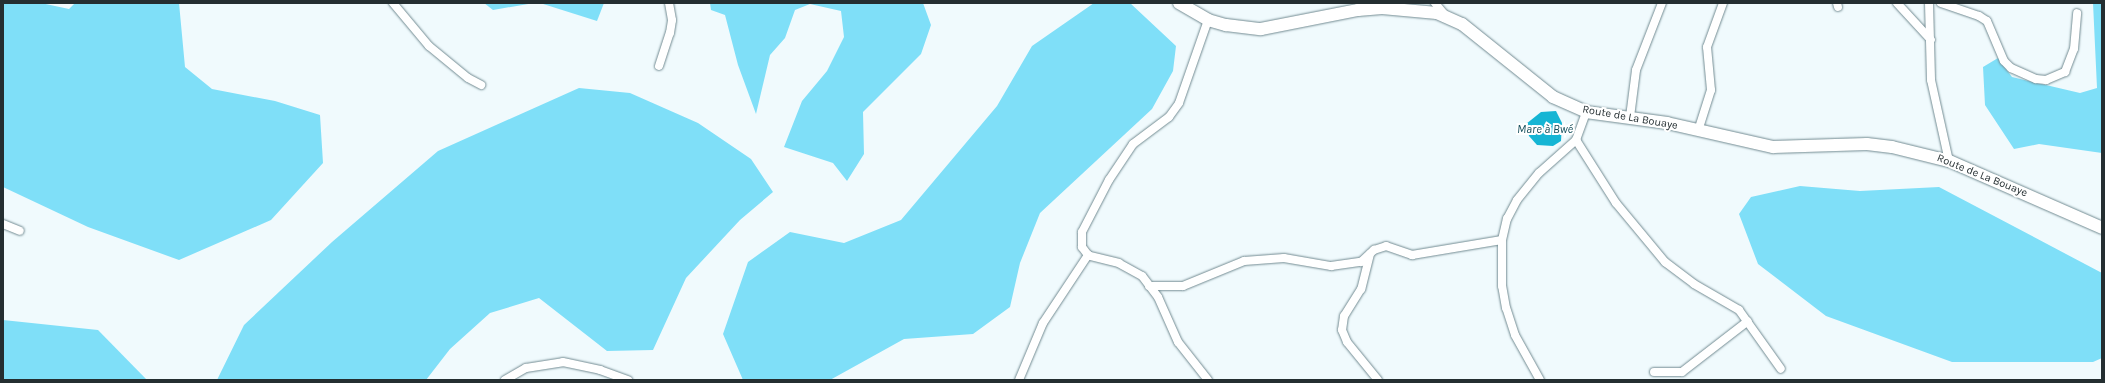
<!DOCTYPE html>
<html>
<head>
<meta charset="utf-8">
<style>
	body { margin:0 }
	#map { position:relative; width:2105px; height:383px; overflow:hidden; background:#f0fafd; font-family:Karla,sans-serif }
	div>[style] { position:absolute }
	.green>* { inset:0; background:#7fdff8 }
	.water>* { inset:0; background:#15b5d4 }
	.roads { filter:drop-shadow(0 0 1px #728b92) drop-shadow(0 0 1px #728b92) }
	.minor>* { height:8px; margin:-4px; padding:0 4px; transform-origin:4px; border-radius:4px; background:#fff }
	.secondary>* { height:12px; margin:-6px; padding:0 6px; transform-origin:6px; border-radius:6px; background:#fff }
	span { translate:-50% -50%; white-space:nowrap; text-align:center; line-height:1.15; -webkit-text-stroke:4px #fff; paint-order:stroke }
	.street-label { font-size:11px; color:#242e31 }
	.water-label { font-size:12px; color:#154f5c; font-style:italic }
	.frame { position:absolute; inset:0; border:4px solid #242e31; pointer-events:none }
</style>
</head>
<body>
<div id="map">
	<div class="green">
		<i style="clip-path:polygon(3px 3px,41px 3px,69px 9px,75px 3px,179px 3px,185px 67px,212px 89px,275px 101px,320px 115px,323px 163px,271px 220px,179px 260px,88px 227px,3px 187px)"></i>
		<i style="clip-path:polygon(484px 3px,534px 3px,493px 10px)"></i>
		<i style="clip-path:polygon(540px 3px,604px 3px,597px 21px)"></i>
		<i style="clip-path:polygon(710px 3px,923px 3px,931px 25px,921px 54px,863px 112px,864px 154px,847px 181px,833px 163px,784px 147px,802px 101px,827px 71px,844px 37px,841px 11px,810px 4px,795px 10px,785px 38px,770px 55px,756px 114px,738px 65px,725px 15px,711px 10px)"></i>
		<i style="clip-path:polygon(1094px 3px,1130px 3px,1176px 46px,1173px 71px,1152px 109px,1040px 213px,1020px 263px,1010px 307px,973px 334px,904px 339px,830px 380px,743px 380px,723px 334px,748px 262px,790px 232px,844px 243px,901px 220px,997px 106px,1032px 46px)"></i>
		<i style="clip-path:polygon(2093px 3px,2102px 3px,2102px 153px,2039px 144px,2014px 149px,1985px 105px,1983px 67px,1998px 58px,2012px 77px,2080px 93px,2097px 88px)"></i>
		<i style="clip-path:polygon(579px 88px,630px 93px,698px 123px,751px 159px,773px 192px,740px 220px,686px 278px,653px 350px,607px 351px,539px 298px,490px 313px,450px 349px,426px 380px,217px 380px,244px 325px,332px 242px,438px 151px)"></i>
		<i style="clip-path:polygon(1800px 186px,1860px 191px,1939px 187px,2102px 273px,2102px 358px,2093px 362px,1952px 362px,1826px 316px,1758px 264px,1739px 214px,1751px 197px)"></i>
		<i style="clip-path:polygon(3px 320px,98px 330px,147px 380px,3px 380px)"></i>
	</div>
	<div class="water">
		<i style="clip-path:polygon(1556px 111px,1562px 123px,1561px 141px,1553px 146px,1537px 145px,1529px 136px,1526px 124px,1541px 112px)"></i>
	</div>
	<div class="roads">
		<div class="minor">
			<i style="left:393px;top:3px;width:56px;rotate:50.1deg"></i>
			<i style="left:429px;top:46px;width:50px;rotate:39.4deg"></i>
			<i style="left:468px;top:78px;width:15px;rotate:28deg"></i>
			<i style="left:1435px;top:3px;width:16px;rotate:50deg"></i>
			<i style="left:1837px;top:3px;width:4px;rotate:76deg"></i>
			<i style="left:1897px;top:3px;width:50px;rotate:47.4deg"></i>
			<i style="left:1929px;top:3px;width:77px;rotate:88.5deg"></i>
			<i style="left:1931px;top:80px;width:83px;rotate:77.5deg"></i>
			<i style="left:1941px;top:3px;width:40px;rotate:18.9deg"></i>
			<i style="left:1979px;top:16px;width:9px;rotate:32deg"></i>
			<i style="left:1987px;top:21px;width:43px;rotate:67deg"></i>
			<i style="left:2004px;top:61px;width:10px;rotate:45deg"></i>
			<i style="left:2011px;top:68px;width:27px;rotate:24deg"></i>
			<i style="left:2036px;top:79px;width:10px;rotate:6deg"></i>
			<i style="left:2046px;top:80px;width:21px;rotate:-23deg"></i>
			<i style="left:2065px;top:72px;width:25px;rotate:-69deg"></i>
			<i style="left:2074px;top:49px;width:36px;rotate:-85deg"></i>
			<i style="left:659px;top:66px;width:35px;rotate:-72deg"></i>
			<i style="left:670px;top:33px;width:13px;rotate:-81deg"></i>
			<i style="left:672px;top:20px;width:17px;rotate:-100deg"></i>
			<i style="left:1630px;top:117px;width:47px;rotate:-82.7deg"></i>
			<i style="left:1636px;top:70px;width:72px;rotate:-68.8deg"></i>
			<i style="left:1698px;top:131px;width:43px;rotate:-72.4deg"></i>
			<i style="left:1711px;top:90px;width:43px;rotate:-95.3deg"></i>
			<i style="left:1707px;top:47px;width:47px;rotate:-70deg"></i>
			<i style="left:1576px;top:140px;width:75px;rotate:57.6deg"></i>
			<i style="left:1616px;top:203px;width:77px;rotate:50.3deg"></i>
			<i style="left:1665px;top:262px;width:36px;rotate:37deg"></i>
			<i style="left:1694px;top:284px;width:52px;rotate:30deg"></i>
			<i style="left:1739px;top:310px;width:72px;rotate:54.6deg"></i>
			<i style="left:3px;top:224px;width:18px;rotate:22deg"></i>
			<i style="left:1370px;top:254px;width:36px;rotate:104deg"></i>
			<i style="left:1361px;top:289px;width:32px;rotate:122deg"></i>
			<i style="left:1344px;top:316px;width:14px;rotate:98deg"></i>
			<i style="left:1342px;top:330px;width:13px;rotate:67deg"></i>
			<i style="left:1347px;top:342px;width:49px;rotate:50.8deg"></i>
			<i style="left:1149px;top:286px;width:34px"></i>
			<i style="left:1183px;top:286px;width:66px;rotate:-22.3deg"></i>
			<i style="left:1244px;top:261px;width:40px;rotate:-4.3deg"></i>
			<i style="left:1284px;top:258px;width:48px;rotate:9.7deg"></i>
			<i style="left:1331px;top:266px;width:30px;rotate:-8deg"></i>
			<i style="left:1361px;top:262px;width:18px;rotate:-43deg"></i>
			<i style="left:1374px;top:250px;width:13px;rotate:-18deg"></i>
			<i style="left:1386px;top:246px;width:28px;rotate:19deg"></i>
			<i style="left:1412px;top:255px;width:91px;rotate:-9.5deg"></i>
			<i style="left:1654px;top:372px;width:28px"></i>
			<i style="left:1682px;top:372px;width:83px;rotate:-37.7deg"></i>
			<i style="left:505px;top:380px;width:24px;rotate:-30deg"></i>
			<i style="left:526px;top:368px;width:37px;rotate:-9deg"></i>
			<i style="left:563px;top:362px;width:38px;rotate:12deg"></i>
			<i style="left:600px;top:370px;width:30px;rotate:20deg"></i>
			<i style="left:1019px;top:380px;width:62px;rotate:-67.2deg"></i>
			<i style="left:1043px;top:323px;width:82px;rotate:-56.5deg"></i>
			<i style="left:1208px;top:380px;width:48px;rotate:-128.3deg"></i>
			<i style="left:1178px;top:342px;width:49px;rotate:-114deg"></i>
			<i style="left:1158px;top:297px;width:26px;rotate:-127deg"></i>
			<i style="left:1142px;top:276px;width:26px;rotate:-151deg"></i>
			<i style="left:1119px;top:263px;width:32px;rotate:-166deg"></i>
			<i style="left:1088px;top:255px;width:10px;rotate:-127deg"></i>
			<i style="left:1082px;top:247px;width:15px;rotate:-90deg"></i>
			<i style="left:1082px;top:232px;width:59px;rotate:-62.6deg"></i>
			<i style="left:1109px;top:180px;width:43px;rotate:-56.3deg"></i>
			<i style="left:1133px;top:144px;width:45px;rotate:-36.9deg"></i>
			<i style="left:1169px;top:117px;width:17px;rotate:-54deg"></i>
			<i style="left:1179px;top:103px;width:88px;rotate:-70.7deg"></i>
			<i style="left:1540px;top:380px;width:51px;rotate:-119.1deg"></i>
			<i style="left:1515px;top:335px;width:28px;rotate:-108deg"></i>
			<i style="left:1506px;top:308px;width:22px;rotate:-100deg"></i>
			<i style="left:1502px;top:286px;width:46px;rotate:-90deg"></i>
			<i style="left:1502px;top:240px;width:22px;rotate:-77deg"></i>
			<i style="left:1507px;top:219px;width:21px;rotate:-62deg"></i>
			<i style="left:1517px;top:200px;width:35px;rotate:-51deg"></i>
			<i style="left:1539px;top:173px;width:50px;rotate:-41.7deg"></i>
			<i style="left:1576px;top:140px;width:30px;rotate:-70deg"></i>
		</div>
		<div class="secondary">
			<i style="left:1179px;top:3px;width:34px;rotate:30deg"></i>
			<i style="left:1208px;top:20px;width:19px;rotate:16deg"></i>
			<i style="left:1226px;top:25px;width:35px;rotate:7deg"></i>
			<i style="left:1261px;top:29px;width:99px;rotate:-11.1deg"></i>
			<i style="left:1358px;top:10px;width:24px;rotate:-5deg"></i>
			<i style="left:1382px;top:8px;width:55px;rotate:5.2deg"></i>
			<i style="left:1437px;top:13px;width:27px;rotate:24deg"></i>
			<i style="left:1462px;top:24px;width:117px;rotate:38.7deg"></i>
			<i style="left:1553px;top:97px;width:36px;rotate:24deg"></i>
			<i style="left:1586px;top:112px;width:82px;rotate:7.7deg"></i>
			<i style="left:1667px;top:123px;width:109px;rotate:12.8deg"></i>
			<i style="left:1773px;top:147px;width:94px;rotate:-1.8deg"></i>
			<i style="left:1867px;top:144px;width:25px;rotate:7deg"></i>
			<i style="left:1892px;top:147px;width:59px;rotate:13.8deg"></i>
			<i style="left:1949px;top:161px;width:167px;rotate:23.6deg"></i>
		</div>
	</div>
	<div class="street-label">
		<span style="left:1630px;top:118px;rotate:10deg">Route de La Bouaye</span>
		<span style="left:1982px;top:176px;rotate:22deg">Route de La Bouaye</span>
	</div>
	<div class="water-label">
		<span style="left:1545px;top:130px">Mare à Bwé</span>
	</div>
	<div class="frame"></div>
</div>
</body>
</html>
